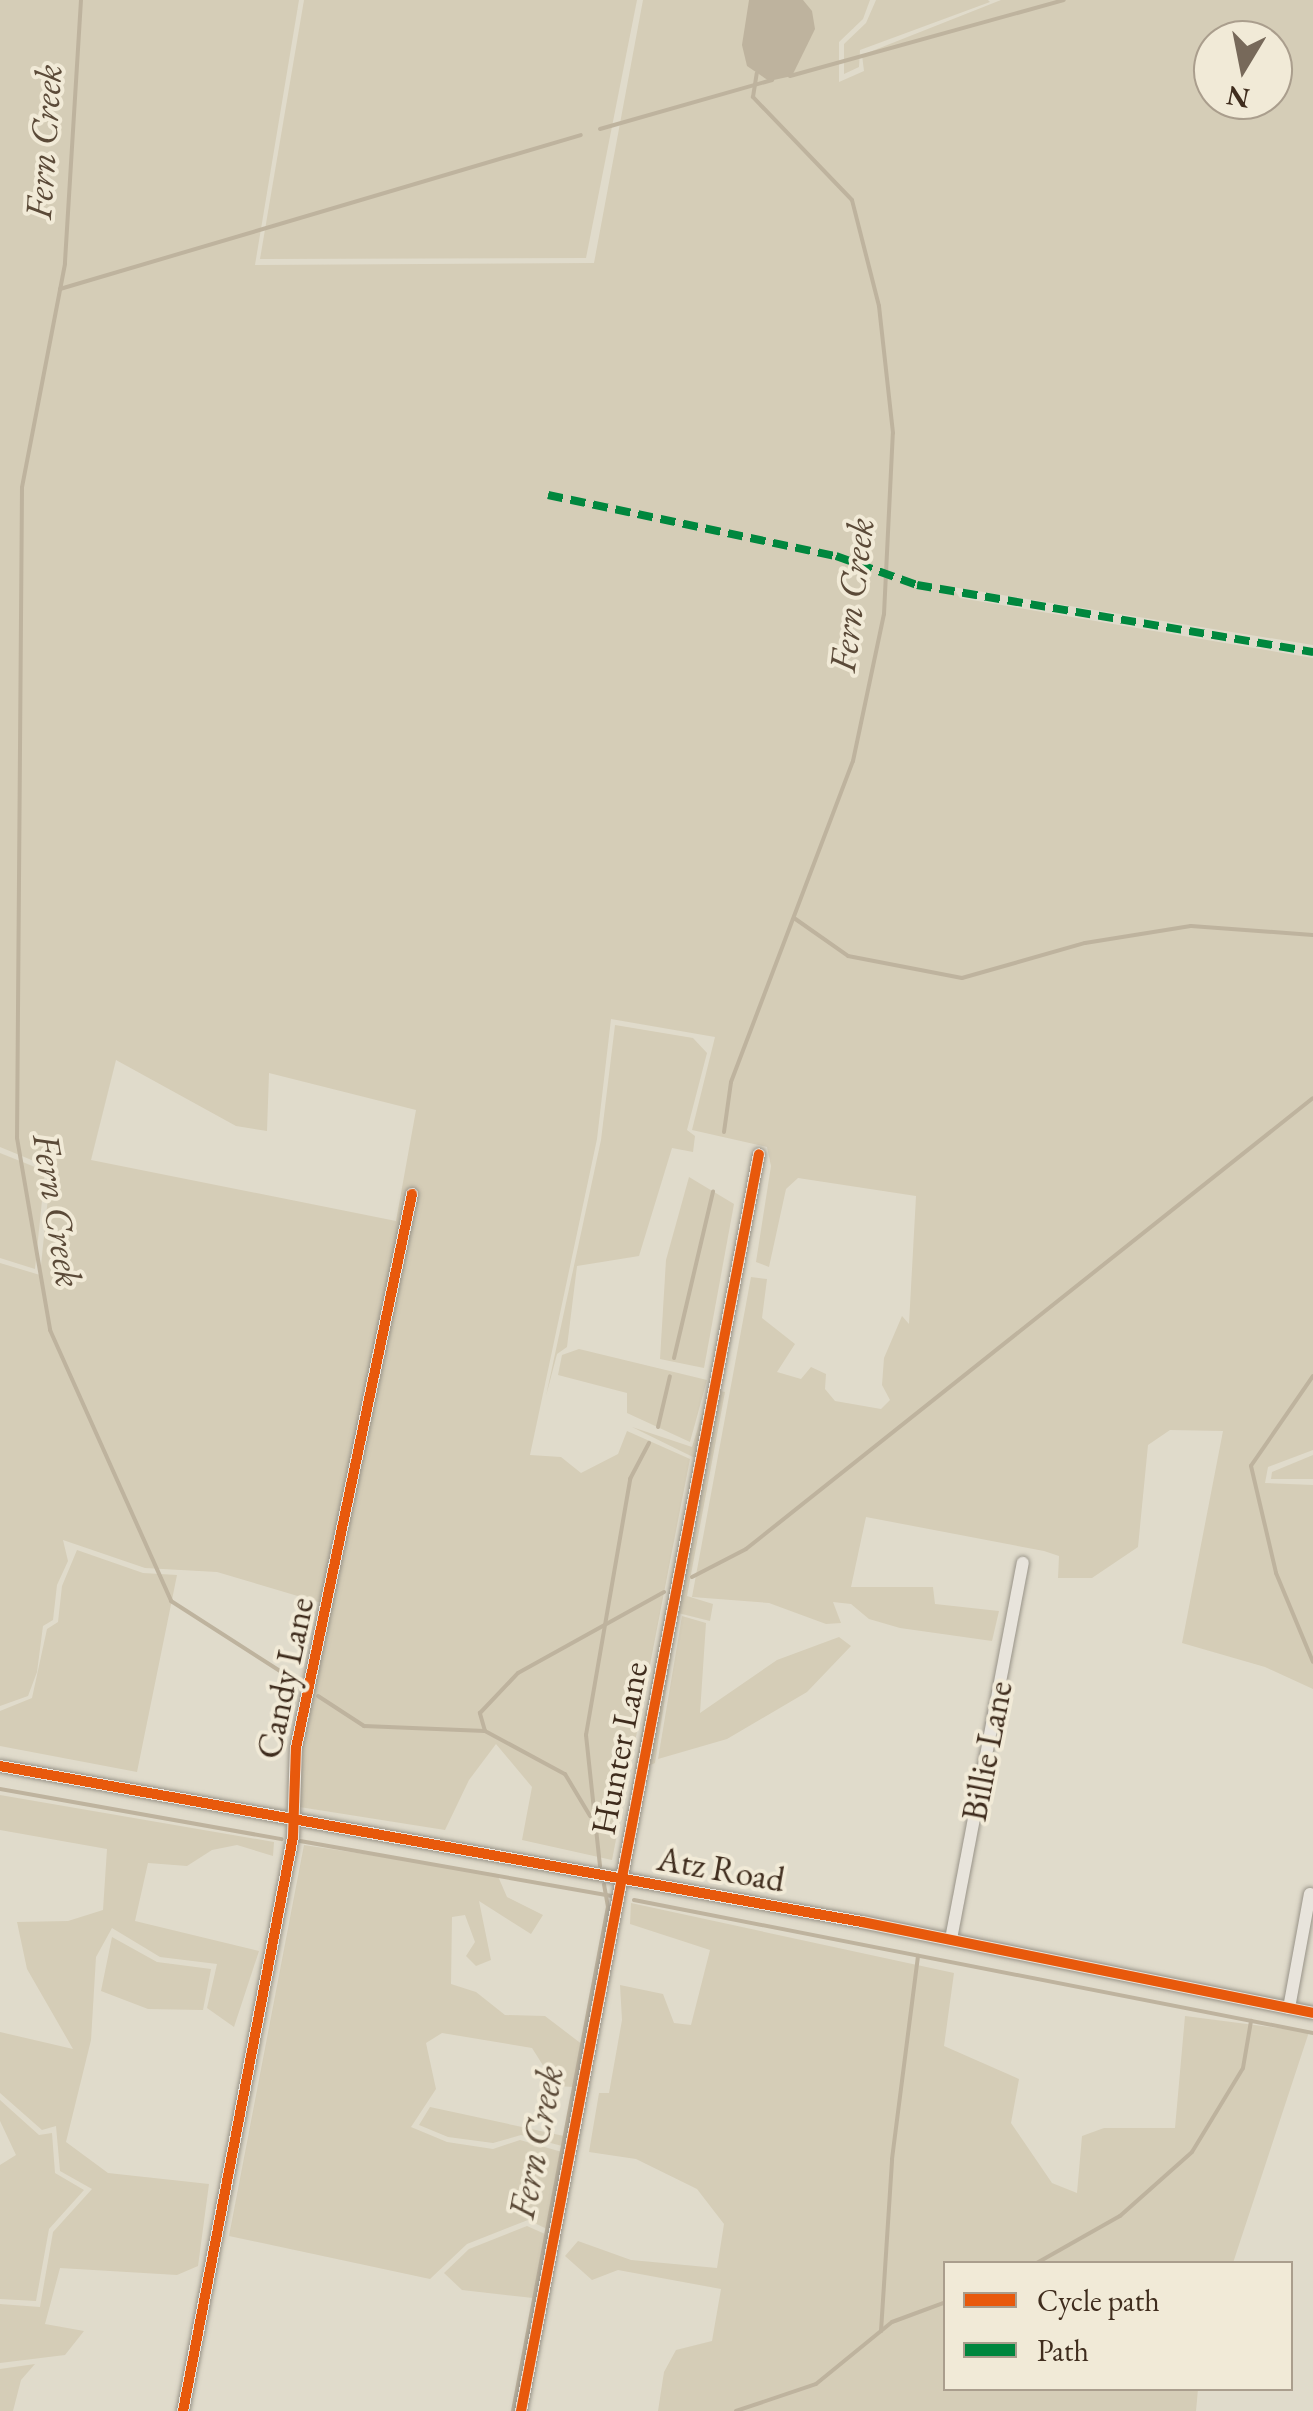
<!DOCTYPE html>
<html>
<head>
<meta charset="utf-8">
<style>
	body { margin:0 }
	#map { position:relative; width:1313px; height:2411px; overflow:hidden; background:#e0dbcb; font-family:"EB Garamond",serif }
	div>[style] { position:absolute }
	.green>* { inset:0; background:#d5cdb7 }
	.water>* { inset:0; background:#beb39e }
	.stream>* { height:4px; margin:-2px; padding:0 2px; transform-origin:2px; border-radius:2px; background:#beb39e }
	.roads { filter:drop-shadow(0 0 2px #989388) drop-shadow(0 0 2px #989388) }
	.minor>* { height:12px; margin:-6px; padding:0 6px; transform-origin:6px; border-radius:6px; background:#e8e4dc }
	.quiet>* { height:8px; margin-top:-4px; transform-origin:0; background:repeating-linear-gradient(90deg,#00873e 0 15px,transparent 0 23px) }
	.cycleway>* { height:10px; margin:-5px; padding:0 5px; transform-origin:5px; border-radius:5px; background:#e8590c }
	span { translate:-50% -50%; white-space:nowrap; text-align:center; line-height:1.15; -webkit-text-stroke:8px #f1ead7; paint-order:stroke }
	.street-label { font-size:35px; color:#3f2c1d }
	.water-label { font-size:38px; color:#5b4a38; font-style:italic }
	.legend { position:absolute; left:943px; top:2261px; width:350px; height:130px; box-sizing:border-box; background:#f1ead7; border:2px solid #aa9e8d; margin:0; padding:12px 18px; list-style:none; font-size:30px; color:#3f2c1d }
	.legend li { display:flex; align-items:center; gap:20px; height:50px }
	.legend b { width:50px; border:2px solid #aa9e8d }
	.north { position:absolute; left:1193px; top:20px; width:100px; height:100px; box-sizing:border-box; background:#f1ead7; border:2px solid #aa9e8d; border-radius:50%; rotate:190deg; font-size:28px; font-weight:700; line-height:40px; text-align:center; color:#3f2c1d }
	.north::after { content:''; display:block; margin:auto; width:35px; height:45px; background:#77695a; clip-path:polygon(50% 0,100% 100%,50% 72%,0 100%) }
</style>
</head>
<body>
<div id="map">
	<div class="green">
		<i style="clip-path:polygon(evenodd,0 0,299px 0,255px 265px,594px 263px,643px 0,870px 0,863px 19px,839px 42px,839px 82px,864px 71px,862px 55px,1001px 0,1313px 0,1313px 645px,952px 587px,960px 598px,1313px 658px,1313px 1450px,1268px 1467px,1265px 1483px,1313px 1485px,1313px 1689px,1265px 1667px,1182px 1643px,1223px 1431px,1170px 1430px,1148px 1445px,1138px 1547px,1092px 1578px,1058px 1578px,1059px 1556px,1044px 1551px,866px 1517px,851px 1587px,933px 1587px,935px 1604px,999px 1611px,992px 1641px,900px 1628px,869px 1619px,851px 1604px,833px 1602px,841px 1623px,826px 1624px,769px 1603px,692px 1597px,751px 1277px,767px 1279px,762px 1318px,795px 1344px,777px 1372px,801px 1379px,811px 1367px,826px 1374px,825px 1389px,835px 1401px,881px 1409px,890px 1400px,882px 1385px,884px 1358px,902px 1316px,909px 1324px,916px 1196px,798px 1178px,786px 1189px,769px 1267px,756px 1262px,771px 1166px,767px 1147px,692px 1130px,715px 1037px,611px 1019px,597px 1139px,530px 1455px,561px 1457px,581px 1473px,618px 1454px,627px 1431px,690px 1459px,612px 1860px,522px 1840px,532px 1787px,496px 1744px,469px 1780px,445px 1830px,293px 1806px,291px 1781px,328px 1605px,217px 1572px,145px 1568px,63px 1540px,68px 1561px,57px 1585px,53px 1620px,43px 1626px,37px 1672px,28px 1696px,0 1706px,0 1263px,40px 1275px,51px 1168px,0 1147px,0 0,1213px 40px,1273px 40px,1273px 100px,1213px 100px,1213px 40px,0 0,116px 1060px,236px 1126px,267px 1131px,269px 1073px,416px 1110px,396px 1221px,91px 1160px,116px 1060px)"></i>
		<i style="clip-path:polygon(304px 0,637px 0,586px 258px,260px 259px)"></i>
		<i style="clip-path:polygon(876px 0,988px 0,990px 2px,860px 50px,859px 67px,844px 74px,844px 44px,866px 23px)"></i>
		<i style="clip-path:polygon(615px 1025px,693px 1038px,707px 1053px,687px 1130px,695px 1136px,693px 1152px,672px 1148px,639px 1256px,577px 1266px,567px 1347px,557px 1354px,546px 1396px,601px 1140px)"></i>
		<i style="clip-path:polygon(0 1153px,45px 1171px,35px 1269px,0 1258px)"></i>
		<i style="clip-path:polygon(689px 1177px,734px 1204px,704px 1368px,660px 1359px,666px 1260px)"></i>
		<i style="clip-path:polygon(579px 1349px,707px 1380px,690px 1442px,627px 1413px,627px 1393px,558px 1375px,562px 1355px)"></i>
		<i style="clip-path:polygon(710px 1389px,725px 1392px,687px 1596px,713px 1604px,710px 1621px,678px 1613px,655px 1763px,634px 1772px,695px 1458px,632px 1427px,692px 1447px)"></i>
		<i style="clip-path:polygon(1313px 1455px,1313px 1479px,1271px 1479px,1272px 1472px)"></i>
		<i style="clip-path:polygon(77px 1550px,143px 1573px,177px 1575px,137px 1772px,0 1746px,0 1711px,32px 1698px,47px 1629px,58px 1622px,62px 1586px)"></i>
		<i style="clip-path:polygon(682px 1616px,706px 1623px,700px 1713px,777px 1660px,839px 1637px,851px 1646px,807px 1692px,727px 1739px,658px 1759px)"></i>
		<i style="clip-path:polygon(0 1795px,274px 1842px,273px 1856px,237px 1845px,212px 1850px,187px 1866px,148px 1863px,135px 1921px,259px 1951px,234px 2027px,207px 2008px,217px 1964px,160px 1957px,112px 1928px,96px 1957px,91px 2040px,66px 2142px,108px 2173px,209px 2184px,198px 2266px,177px 2275px,60px 2268px,45px 2324px,84px 2331px,65px 2355px,0 2363px,0 2304px,40px 2307px,53px 2232px,92px 2189px,60px 2171px,56px 2126px,42px 2130px,0 2093px,0 2032px,73px 2049px,27px 1969px,17px 1922px,68px 1921px,103px 1910px,107px 1849px,0 1830px)"></i>
		<i style="clip-path:polygon(304px 1845px,497px 1874px,507px 1897px,543px 1915px,531px 1934px,479px 1901px,491px 1960px,476px 1966px,466px 1956px,475px 1942px,465px 1915px,452px 1917px,451px 1984px,476px 1992px,505px 2015px,545px 2016px,583px 2045px,574px 2087px,556px 2086px,532px 2048px,442px 2033px,426px 2043px,436px 2089px,411px 2127px,447px 2142px,493px 2149px,520px 2140px,562px 2152px,547px 2229px,528px 2220px,467px 2244px,430px 2279px,229px 2236px)"></i>
		<i style="clip-path:polygon(631px 1903px,954px 1973px,944px 2046px,1019px 2079px,1011px 2123px,1052px 2183px,1077px 2193px,1082px 2136px,1104px 2128px,1175px 2128px,1185px 2016px,1309px 2032px,1233px 2263px,946px 2264px,946px 2388px,1198px 2389px,1196px 2411px,658px 2411px,664px 2372px,676px 2350px,712px 2341px,721px 2289px,618px 2270px,592px 2280px,565px 2256px,578px 2241px,631px 2260px,717px 2268px,724px 2224px,697px 2189px,636px 2159px,589px 2152px,599px 2093px,609px 2093px,622px 2020px,620px 1985px,663px 1994px,674px 2023px,691px 2025px,710px 1950px,630px 1924px)"></i>
		<i style="clip-path:polygon(112px 1937px,157px 1962px,211px 1969px,203px 2010px,148px 2009px,101px 1991px)"></i>
		<i style="clip-path:polygon(0 2100px,39px 2135px,52px 2133px,55px 2173px,84px 2190px,49px 2229px,36px 2301px,0 2299px,0 2165px,16px 2155px,0 2121px)"></i>
		<i style="clip-path:polygon(430px 2107px,564px 2136px,562px 2146px,521px 2135px,493px 2143px,448px 2137px,419px 2125px)"></i>
		<i style="clip-path:polygon(527px 2226px,545px 2234px,533px 2298px,462px 2290px,444px 2273px,469px 2249px)"></i>
		<i style="clip-path:polygon(35px 2364px,21px 2380px,13px 2411px,0 2411px,0 2369px)"></i>
	</div>
	<div class="water">
		<i style="clip-path:polygon(749px 0,803px 0,812px 11px,815px 29px,792px 76px,769px 81px,747px 66px,742px 45px)"></i>
	</div>
	<div class="stream">
		<i style="left:81px;top:0;width:264px;rotate:93.5deg"></i>
		<i style="left:65px;top:264px;width:228px;rotate:100.9deg"></i>
		<i style="left:22px;top:488px;width:650px;rotate:90.44deg"></i>
		<i style="left:17px;top:1138px;width:195px;rotate:80.2deg"></i>
		<i style="left:50px;top:1330px;width:297px;rotate:65.9deg"></i>
		<i style="left:171px;top:1601px;width:156px;rotate:32.7deg"></i>
		<i style="left:790px;top:76px;width:284px;rotate:-15.5deg"></i>
		<i style="left:600px;top:129px;width:179px;rotate:-15.9deg"></i>
		<i style="left:60px;top:289px;width:543px;rotate:-16.47deg"></i>
		<i style="left:794px;top:918px;width:66px;rotate:35.1deg"></i>
		<i style="left:848px;top:956px;width:116px;rotate:10.9deg"></i>
		<i style="left:962px;top:978px;width:128px;rotate:-15.9deg"></i>
		<i style="left:1085px;top:943px;width:107px;rotate:-9.1deg"></i>
		<i style="left:1191px;top:926px;width:122px;rotate:4.2deg"></i>
		<i style="left:724px;top:1132px;width:50px;rotate:-82deg"></i>
		<i style="left:731px;top:1082px;width:343px;rotate:-69.2deg"></i>
		<i style="left:853px;top:761px;width:150px;rotate:-78.1deg"></i>
		<i style="left:884px;top:614px;width:181px;rotate:-87.2deg"></i>
		<i style="left:893px;top:433px;width:128px;rotate:-96.3deg"></i>
		<i style="left:879px;top:306px;width:109px;rotate:-104.3deg"></i>
		<i style="left:852px;top:200px;width:143px;rotate:-133.9deg"></i>
		<i style="left:753px;top:97px;width:24px;rotate:-81deg"></i>
		<i style="left:674px;top:1358px;width:171px;rotate:-76.8deg"></i>
		<i style="left:1313px;top:1376px;width:109px;rotate:124.6deg"></i>
		<i style="left:1251px;top:1466px;width:110px;rotate:76.8deg"></i>
		<i style="left:1276px;top:1573px;width:96px;rotate:67.4deg"></i>
		<i style="left:658px;top:1427px;width:52px;rotate:-76.8deg"></i>
		<i style="left:692px;top:1577px;width:61px;rotate:-27.4deg"></i>
		<i style="left:746px;top:1549px;width:724px;rotate:-38.5deg"></i>
		<i style="left:318px;top:1696px;width:55px;rotate:33.1deg"></i>
		<i style="left:364px;top:1726px;width:121px;rotate:2.4deg"></i>
		<i style="left:485px;top:1731px;width:91px;rotate:28.3deg"></i>
		<i style="left:565px;top:1774px;width:49px;rotate:59.2deg"></i>
		<i style="left:485px;top:1731px;width:19px;rotate:-106deg"></i>
		<i style="left:480px;top:1713px;width:55px;rotate:-46.5deg"></i>
		<i style="left:518px;top:1673px;width:167px;rotate:-29deg"></i>
		<i style="left:0;top:1789px;width:286px;rotate:10.1deg"></i>
		<i style="left:300px;top:1841px;width:318px;rotate:10deg"></i>
		<i style="left:600px;top:1866px;width:132px;rotate:-96.1deg"></i>
		<i style="left:586px;top:1735px;width:260px;rotate:-80.2deg"></i>
		<i style="left:630px;top:1479px;width:41px;rotate:-62.2deg"></i>
		<i style="left:634px;top:1900px;width:692px;rotate:11.08deg"></i>
		<i style="left:1035px;top:2264px;width:98px;rotate:-29.5deg"></i>
		<i style="left:1120px;top:2216px;width:96px;rotate:-41.6deg"></i>
		<i style="left:1192px;top:2152px;width:98px;rotate:-58.7deg"></i>
		<i style="left:1243px;top:2068px;width:48px;rotate:-80.3deg"></i>
		<i style="left:881px;top:2331px;width:172px;rotate:-86.3deg"></i>
		<i style="left:892px;top:2159px;width:205px;rotate:-82.7deg"></i>
		<i style="left:513px;top:2411px;width:513px;rotate:-79.33deg"></i>
		<i style="left:608px;top:1907px;width:23px;rotate:-100deg"></i>
		<i style="left:736px;top:2411px;width:84px;rotate:-18.6deg"></i>
		<i style="left:816px;top:2384px;width:98px;rotate:-39.2deg"></i>
		<i style="left:892px;top:2322px;width:58px;rotate:-20.3deg"></i>
	</div>
	<div class="roads">
		<div class="minor">
			<i style="left:0;top:1766px;width:876px;rotate:10.26deg"></i>
			<i style="left:862px;top:1922px;width:460px;rotate:11.4deg"></i>
			<i style="left:951px;top:1939px;width:383px;rotate:-79.2deg"></i>
			<i style="left:1289px;top:2008px;width:116px;rotate:-79.6deg"></i>
			<i style="left:183px;top:2411px;width:584px;rotate:-79.15deg"></i>
			<i style="left:293px;top:1837px;width:89px;rotate:-88.1deg"></i>
			<i style="left:296px;top:1748px;width:566px;rotate:-78.17deg"></i>
			<i style="left:521px;top:2411px;width:1279px;rotate:-79.28deg"></i>
		</div>
	</div>
	<div class="quiet">
		<i style="left:548px;top:495px;width:294px;rotate:12deg"></i>
		<i style="left:836px;top:556px;width:86px;rotate:19.7deg"></i>
		<i style="left:917px;top:585px;width:402px;rotate:9.6deg"></i>
	</div>
	<div class="cycleway">
		<i style="left:0;top:1766px;width:876px;rotate:10.26deg"></i>
		<i style="left:862px;top:1922px;width:460px;rotate:11.4deg"></i>
		<i style="left:183px;top:2411px;width:584px;rotate:-79.15deg"></i>
		<i style="left:293px;top:1837px;width:89px;rotate:-88.1deg"></i>
		<i style="left:296px;top:1748px;width:566px;rotate:-78.17deg"></i>
		<i style="left:521px;top:2411px;width:1279px;rotate:-79.28deg"></i>
	</div>
	<div class="street-label">
		<span style="left:285px;top:1678px;rotate:-78deg">Candy Lane</span>
		<span style="left:619px;top:1748px;rotate:-79deg">Hunter Lane</span>
		<span style="left:987px;top:1751px;rotate:-79deg">Billie Lane</span>
		<span style="left:721px;top:1869px;rotate:10deg">Atz Road</span>
	</div>
	<div class="water-label">
		<span style="left:43px;top:142px;rotate:-86deg">Fern Creek</span>
		<span style="left:851px;top:595px;rotate:-83deg">Fern Creek</span>
		<span style="left:58px;top:1210px;rotate:81deg">Fern Creek</span>
		<span style="left:535px;top:2142px;rotate:-79deg">Fern Creek</span>
	</div>
	<ul class="legend">
	<li><b style="height:12px;background:#e8590c"></b>Cycle path</li>
	<li><b style="height:12px;background:#00873e"></b>Path</li>
	</ul>
	<div class="north">N</div>
</div>
</body>
</html>
